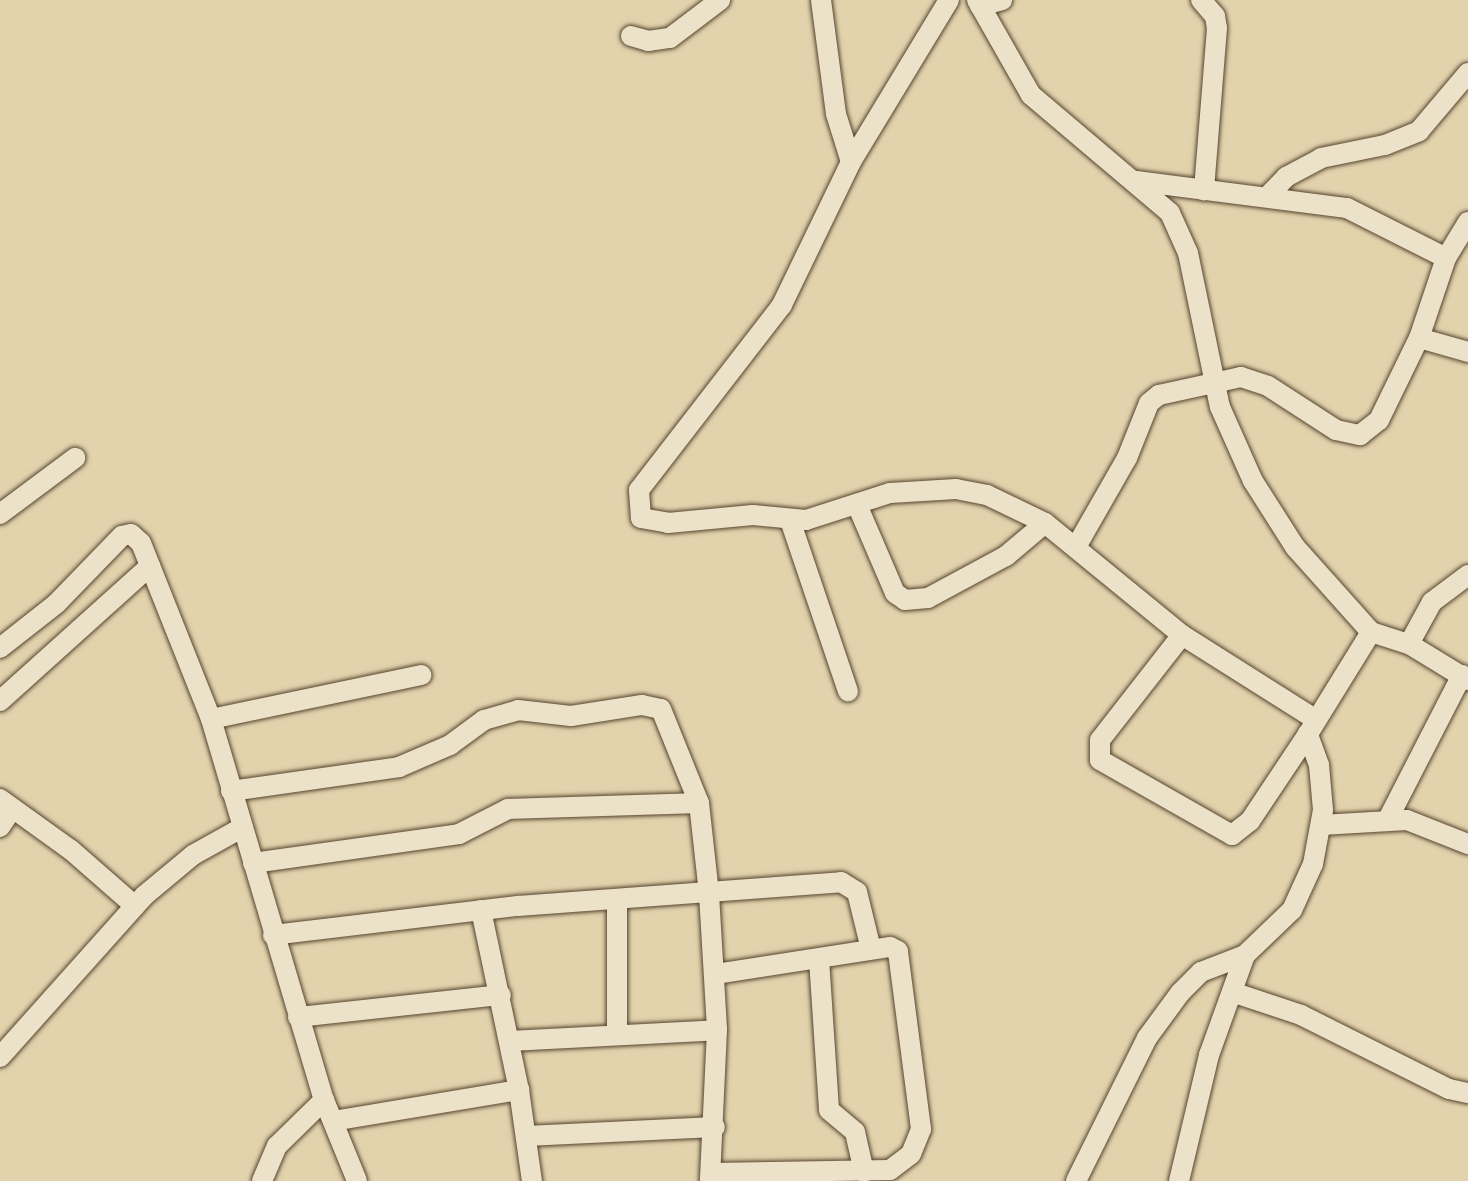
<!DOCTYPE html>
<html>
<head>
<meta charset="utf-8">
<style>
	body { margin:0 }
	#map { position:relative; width:1468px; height:1181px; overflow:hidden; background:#e2d3ad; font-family:"Libre Bodoni",serif }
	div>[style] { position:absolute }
	.roads { filter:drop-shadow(0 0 2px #56442e) drop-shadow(0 0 2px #56442e) }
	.minor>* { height:20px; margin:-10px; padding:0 10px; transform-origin:10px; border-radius:10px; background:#ece2ca }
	span { translate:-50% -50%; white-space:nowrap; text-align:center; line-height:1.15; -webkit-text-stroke:4.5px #ece2ca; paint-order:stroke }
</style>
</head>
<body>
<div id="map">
	<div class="roads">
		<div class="minor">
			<i style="left:821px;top:0;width:115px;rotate:82.5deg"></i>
			<i style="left:836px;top:114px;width:50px;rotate:72.6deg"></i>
			<i style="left:949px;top:0;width:189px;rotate:121.2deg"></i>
			<i style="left:851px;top:162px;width:159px;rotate:115.8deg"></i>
			<i style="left:782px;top:305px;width:234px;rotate:127.7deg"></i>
			<i style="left:639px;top:490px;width:28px;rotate:86deg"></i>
			<i style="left:641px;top:518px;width:27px;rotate:10deg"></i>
			<i style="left:668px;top:523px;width:85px;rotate:-5.4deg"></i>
			<i style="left:753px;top:515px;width:53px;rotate:5.4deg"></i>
			<i style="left:806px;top:520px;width:88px;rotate:-17.8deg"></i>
			<i style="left:890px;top:493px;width:66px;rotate:-3.5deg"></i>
			<i style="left:956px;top:489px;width:32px;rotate:11deg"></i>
			<i style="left:987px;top:495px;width:64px;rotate:25.8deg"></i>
			<i style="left:1045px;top:523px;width:177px;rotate:39.3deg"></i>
			<i style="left:1182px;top:635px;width:157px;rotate:32.3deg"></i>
			<i style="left:977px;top:0;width:109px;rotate:60.4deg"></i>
			<i style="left:1031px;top:95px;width:182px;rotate:40.3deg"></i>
			<i style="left:1170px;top:213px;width:44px;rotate:65.8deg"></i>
			<i style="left:1188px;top:253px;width:157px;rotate:78.3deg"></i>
			<i style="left:1220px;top:407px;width:81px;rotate:66deg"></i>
			<i style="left:1253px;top:481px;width:78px;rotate:57.5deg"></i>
			<i style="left:1295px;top:547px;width:114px;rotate:48.2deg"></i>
			<i style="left:1371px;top:632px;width:40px;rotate:18deg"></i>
			<i style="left:1409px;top:644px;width:69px;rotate:31.4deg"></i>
			<i style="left:1201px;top:0;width:21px;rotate:49deg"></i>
			<i style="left:1215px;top:16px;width:12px;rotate:81deg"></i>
			<i style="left:1217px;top:28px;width:163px;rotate:94.6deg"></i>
			<i style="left:980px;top:6px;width:23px;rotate:-15deg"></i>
			<i style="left:631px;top:36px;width:18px;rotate:16deg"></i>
			<i style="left:648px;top:41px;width:22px;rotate:-8deg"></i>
			<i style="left:670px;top:38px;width:63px;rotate:-37.2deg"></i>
			<i style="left:1136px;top:181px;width:213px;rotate:7.3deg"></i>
			<i style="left:1347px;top:208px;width:111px;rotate:26.8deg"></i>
			<i style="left:1267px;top:197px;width:28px;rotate:-46deg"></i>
			<i style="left:1286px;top:177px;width:40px;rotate:-28deg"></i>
			<i style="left:1321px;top:158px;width:65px;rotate:-11.5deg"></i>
			<i style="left:1385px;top:145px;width:37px;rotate:-22deg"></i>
			<i style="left:1419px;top:131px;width:76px;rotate:-49.8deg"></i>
			<i style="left:1468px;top:222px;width:42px;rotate:121.4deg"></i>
			<i style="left:1446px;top:258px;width:84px;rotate:108.6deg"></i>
			<i style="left:1419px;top:338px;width:51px;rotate:15.9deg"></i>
			<i style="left:858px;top:507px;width:94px;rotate:66.7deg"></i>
			<i style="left:895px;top:593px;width:12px;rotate:35deg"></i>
			<i style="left:905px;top:600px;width:23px;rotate:-5deg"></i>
			<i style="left:928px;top:598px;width:89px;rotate:-28.3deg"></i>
			<i style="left:1006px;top:556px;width:51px;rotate:-40.2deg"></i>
			<i style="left:0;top:514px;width:94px;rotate:-36.7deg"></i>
			<i style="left:790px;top:520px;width:181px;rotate:71.3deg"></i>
			<i style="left:1076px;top:547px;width:103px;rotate:-60.2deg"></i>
			<i style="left:1127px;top:458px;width:59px;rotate:-68.2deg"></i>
			<i style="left:1149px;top:403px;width:13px;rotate:-39deg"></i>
			<i style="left:1159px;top:395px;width:84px;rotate:-12.4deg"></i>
			<i style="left:1241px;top:377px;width:28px;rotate:18deg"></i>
			<i style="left:1268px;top:386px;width:81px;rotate:32.9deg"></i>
			<i style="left:1336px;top:430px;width:25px;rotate:12deg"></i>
			<i style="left:1360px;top:435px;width:24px;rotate:-38deg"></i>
			<i style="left:1379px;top:420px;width:91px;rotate:-64deg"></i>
			<i style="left:1182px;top:635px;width:133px;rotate:128deg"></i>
			<i style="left:1100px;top:740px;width:20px;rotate:90deg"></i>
			<i style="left:1100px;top:760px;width:152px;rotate:29.6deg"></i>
			<i style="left:1232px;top:835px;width:23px;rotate:-38deg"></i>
			<i style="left:1250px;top:821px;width:105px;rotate:-56.3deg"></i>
			<i style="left:1409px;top:644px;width:48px;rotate:-61.3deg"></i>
			<i style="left:1432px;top:602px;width:45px;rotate:-36.9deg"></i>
			<i style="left:0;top:648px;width:71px;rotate:-38.2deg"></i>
			<i style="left:56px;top:604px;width:95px;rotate:-45.9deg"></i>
			<i style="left:122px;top:536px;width:9px;rotate:-13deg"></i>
			<i style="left:131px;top:534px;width:13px;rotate:42deg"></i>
			<i style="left:141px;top:543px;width:189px;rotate:68.3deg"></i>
			<i style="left:211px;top:719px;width:397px;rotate:73.5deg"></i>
			<i style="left:324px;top:1100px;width:87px;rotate:67.8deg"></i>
			<i style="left:0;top:701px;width:202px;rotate:-42deg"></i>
			<i style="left:211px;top:719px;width:215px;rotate:-11.8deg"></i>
			<i style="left:231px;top:791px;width:170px;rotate:-8.1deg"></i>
			<i style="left:399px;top:767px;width:56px;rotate:-23.3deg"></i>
			<i style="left:450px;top:745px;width:42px;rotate:-36.3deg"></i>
			<i style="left:484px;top:720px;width:35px;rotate:-16deg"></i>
			<i style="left:518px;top:710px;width:53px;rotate:6.5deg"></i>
			<i style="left:571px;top:716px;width:72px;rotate:-8.8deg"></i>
			<i style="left:642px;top:705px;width:19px;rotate:12deg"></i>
			<i style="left:661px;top:709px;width:101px;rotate:68deg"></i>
			<i style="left:699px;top:803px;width:92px;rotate:83.7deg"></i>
			<i style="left:709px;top:894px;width:136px;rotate:86.6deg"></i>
			<i style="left:717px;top:1030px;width:151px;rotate:92.7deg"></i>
			<i style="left:0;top:799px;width:87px;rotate:35.7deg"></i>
			<i style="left:71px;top:850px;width:85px;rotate:41.2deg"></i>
			<i style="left:1388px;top:819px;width:162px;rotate:-62.8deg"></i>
			<i style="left:1321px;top:825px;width:86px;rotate:-3.3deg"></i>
			<i style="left:1407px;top:820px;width:66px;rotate:21.5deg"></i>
			<i style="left:0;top:827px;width:22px;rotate:-56deg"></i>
			<i style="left:253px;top:863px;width:208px;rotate:-8deg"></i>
			<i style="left:459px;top:834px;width:55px;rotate:-27deg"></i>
			<i style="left:508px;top:809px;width:191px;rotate:-1.8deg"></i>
			<i style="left:481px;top:910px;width:184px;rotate:78.1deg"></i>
			<i style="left:519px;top:1090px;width:92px;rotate:81.9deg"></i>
			<i style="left:273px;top:935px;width:247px;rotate:-6.8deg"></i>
			<i style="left:518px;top:906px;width:324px;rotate:-4.2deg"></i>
			<i style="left:841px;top:882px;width:19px;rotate:32deg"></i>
			<i style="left:857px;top:892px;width:59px;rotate:76.2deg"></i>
			<i style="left:819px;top:959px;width:151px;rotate:86.2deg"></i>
			<i style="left:829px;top:1110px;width:34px;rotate:40deg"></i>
			<i style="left:855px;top:1132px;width:41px;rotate:77.3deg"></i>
			<i style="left:1232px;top:992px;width:73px;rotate:18.4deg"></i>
			<i style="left:1301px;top:1015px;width:165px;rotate:26.6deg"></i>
			<i style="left:1449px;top:1089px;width:19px;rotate:12deg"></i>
			<i style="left:298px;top:1017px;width:204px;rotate:-6.2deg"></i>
			<i style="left:617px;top:1035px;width:134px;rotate:-90deg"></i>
			<i style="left:510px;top:1041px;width:207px;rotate:-3deg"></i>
			<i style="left:0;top:1057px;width:217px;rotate:-48.2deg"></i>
			<i style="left:145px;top:895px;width:62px;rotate:-39.8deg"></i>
			<i style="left:193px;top:855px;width:57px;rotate:-29.2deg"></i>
			<i style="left:333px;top:1121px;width:189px;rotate:-9.5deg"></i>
			<i style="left:526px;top:1136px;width:189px;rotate:-2.7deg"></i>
			<i style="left:712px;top:1173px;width:178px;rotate:-1deg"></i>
			<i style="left:890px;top:1170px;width:26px;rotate:-37deg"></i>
			<i style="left:911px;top:1154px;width:27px;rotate:-68deg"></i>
			<i style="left:921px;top:1129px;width:179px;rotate:-97.4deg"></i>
			<i style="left:898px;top:951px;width:9px;rotate:-153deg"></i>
			<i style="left:890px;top:947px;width:177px;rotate:171.2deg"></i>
			<i style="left:262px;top:1181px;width:38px;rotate:-67deg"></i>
			<i style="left:277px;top:1146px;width:66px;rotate:-44.4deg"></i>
			<i style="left:1076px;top:1181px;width:160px;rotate:-63.6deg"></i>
			<i style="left:1147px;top:1038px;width:56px;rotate:-53.7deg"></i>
			<i style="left:1180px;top:993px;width:30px;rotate:-45deg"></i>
			<i style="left:1201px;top:972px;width:47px;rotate:-21.1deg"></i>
			<i style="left:1179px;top:1181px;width:130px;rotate:-76.6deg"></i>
			<i style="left:1209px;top:1055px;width:106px;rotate:-70.2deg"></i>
			<i style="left:1245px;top:955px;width:65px;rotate:-43.8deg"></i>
			<i style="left:1292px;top:910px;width:51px;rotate:-65.5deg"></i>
			<i style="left:1313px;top:864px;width:55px;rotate:-79.5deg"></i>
			<i style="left:1323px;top:810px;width:45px;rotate:-95.1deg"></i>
			<i style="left:1319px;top:765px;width:33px;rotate:-110deg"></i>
			<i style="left:1308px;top:734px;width:120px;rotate:-58.3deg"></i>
		</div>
	</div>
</div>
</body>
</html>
